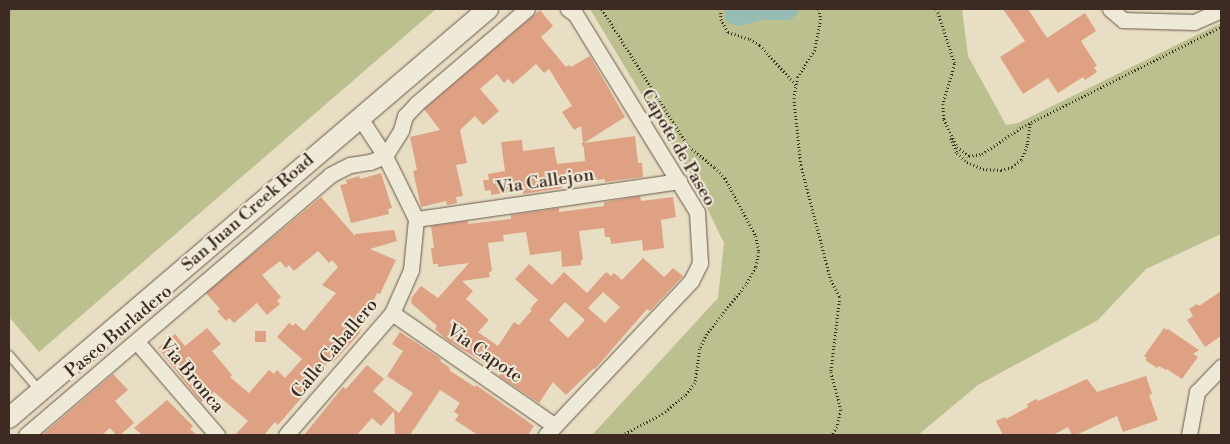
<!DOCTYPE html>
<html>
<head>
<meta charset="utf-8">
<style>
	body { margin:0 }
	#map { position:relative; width:1230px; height:444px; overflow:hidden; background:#e7dec3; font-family:"Libre Bodoni",serif }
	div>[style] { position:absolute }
	.green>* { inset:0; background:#bcc08f }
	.water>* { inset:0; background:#97bcb3 }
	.building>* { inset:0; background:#dfa184; transform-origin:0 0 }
	.path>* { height:2.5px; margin-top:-1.25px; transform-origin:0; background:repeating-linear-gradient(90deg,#3d2a22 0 1px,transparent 0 3.5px) }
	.roads { filter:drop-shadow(0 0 1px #68574a) drop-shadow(0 0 1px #68574a) }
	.service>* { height:8px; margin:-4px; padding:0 4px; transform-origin:4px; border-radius:4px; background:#efead8 }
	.minor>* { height:15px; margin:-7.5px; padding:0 7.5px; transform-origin:7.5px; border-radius:7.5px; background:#efead8 }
	.secondary>* { height:20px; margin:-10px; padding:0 10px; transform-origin:10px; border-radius:10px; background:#efead8 }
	span { translate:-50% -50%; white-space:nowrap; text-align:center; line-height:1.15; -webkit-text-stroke:4px #efead8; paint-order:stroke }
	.street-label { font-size:18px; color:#3d2a22 }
	.frame { position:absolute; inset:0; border:10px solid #3d2a22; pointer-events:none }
</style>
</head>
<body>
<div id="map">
	<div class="green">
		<i style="clip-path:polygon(9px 9px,436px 9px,39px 352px,9px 317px)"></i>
		<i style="clip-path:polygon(590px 9px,962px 9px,968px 56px,1006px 125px,1018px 123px,1221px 23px,1221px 234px,1146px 269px,1098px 320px,978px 385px,918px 435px,592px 435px,718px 298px,724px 243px,696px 185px)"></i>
	</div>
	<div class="water">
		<i style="clip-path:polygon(725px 9px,797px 9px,798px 14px,790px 20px,761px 20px,739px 26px,730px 24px,725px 19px)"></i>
	</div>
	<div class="building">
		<i style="clip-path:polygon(1003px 9px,1028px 9px,1047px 38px,1085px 13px,1096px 31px,1081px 41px,1097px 66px,1094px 67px,1097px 72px,1085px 80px,1083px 77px,1058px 93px,1048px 78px,1023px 94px,1000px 57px,1025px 41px)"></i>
		<i style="clip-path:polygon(540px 10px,553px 26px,541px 37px,566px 67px,569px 65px,571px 67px,590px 56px,625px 117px,584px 143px,635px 136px,638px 163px,642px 163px,643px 177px,605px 182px,605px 179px,561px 185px,562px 188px,523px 194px,523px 190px,491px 195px,491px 190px,485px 191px,483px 180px,489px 180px,488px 174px,505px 171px,501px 142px,522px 140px,523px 151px,554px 147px,557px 164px,585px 161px,584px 148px,581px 143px,583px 143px,581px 126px,574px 130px,562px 112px,572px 106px,549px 69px,544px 73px,536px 64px,513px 84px,508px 79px,504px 83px,497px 74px,480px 89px,499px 111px,483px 125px,475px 116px,460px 130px,467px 163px,456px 165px,463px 196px,456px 197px,457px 203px,447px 205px,446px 201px,421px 207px,413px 171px,417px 170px,410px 137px,440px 130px,424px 109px)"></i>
		<i style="clip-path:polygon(381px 173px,392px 208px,388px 209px,389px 214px,351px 223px,340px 185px,347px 184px,346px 180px,359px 176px,360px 179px)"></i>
		<i style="clip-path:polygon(evenodd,640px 196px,641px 201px,673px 197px,676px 217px,661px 220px,664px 248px,643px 251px,642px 240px,611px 244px,610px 237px,605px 237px,604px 228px,579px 231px,583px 260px,581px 260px,581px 265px,562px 267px,561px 251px,530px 255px,526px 232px,503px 235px,504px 241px,488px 243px,492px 271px,489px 272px,490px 277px,462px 281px,473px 291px,466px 299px,489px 320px,478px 332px,498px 346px,514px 322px,519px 325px,532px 310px,530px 309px,538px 300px,515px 279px,529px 264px,552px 285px,564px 272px,587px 293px,606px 272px,611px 276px,614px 273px,622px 280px,643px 258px,664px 277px,673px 268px,683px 276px,650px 311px,647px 309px,595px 369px,594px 368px,566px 395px,553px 382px,539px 403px,499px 376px,501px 373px,447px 340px,435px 329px,437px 326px,411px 303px,412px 297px,421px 286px,438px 298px,469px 263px,438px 267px,438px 264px,433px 264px,431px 248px,434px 248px,431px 226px,468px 221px,468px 224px,511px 219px,511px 215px,559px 208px,559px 212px,604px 206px,604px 202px,640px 196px,603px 292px,620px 307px,605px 323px,588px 308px,603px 292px,640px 196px,565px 302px,585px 320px,568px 338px,549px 320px,565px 302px)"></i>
		<i style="clip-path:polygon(321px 197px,355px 236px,355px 234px,394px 230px,397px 241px,370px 249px,396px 260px,380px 294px,377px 293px,359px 334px,333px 363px,330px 360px,300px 394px,303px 396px,278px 425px,275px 422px,264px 435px,235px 435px,248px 421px,214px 392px,201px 402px,158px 348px,175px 334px,185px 346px,207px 328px,221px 344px,212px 351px,232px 375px,230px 377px,249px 393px,269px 370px,274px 374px,277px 370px,285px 378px,302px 359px,277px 337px,289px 323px,293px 326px,295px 323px,304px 331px,336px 293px,322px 285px,338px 267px,332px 260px,329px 263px,318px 251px,294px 271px,289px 265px,286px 268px,280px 261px,262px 275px,281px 297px,277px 301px,280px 304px,267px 315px,257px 303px,234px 323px,229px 318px,226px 321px,217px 311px,220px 309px,206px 293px)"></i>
		<i style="clip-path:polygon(1221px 291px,1221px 336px,1205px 347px,1187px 320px,1193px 316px,1189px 309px,1197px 304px,1199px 306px)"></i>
		<i style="clip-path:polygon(1164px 328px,1167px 330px,1168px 329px,1199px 350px,1193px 354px,1198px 357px,1182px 379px,1167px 369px,1166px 370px,1159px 366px,1157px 368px,1145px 360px,1147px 358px,1144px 356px)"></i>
		<i style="left:266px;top:331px;width:11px;height:11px;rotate:90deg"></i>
		<i style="clip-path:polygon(400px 332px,441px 359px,440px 361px,450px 368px,449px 370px,475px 387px,476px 385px,534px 426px,528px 435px,478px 435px,455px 420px,459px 415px,454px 412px,460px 403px,440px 390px,410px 435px,395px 435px,394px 411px,381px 426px,372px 418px,357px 435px,304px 435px,343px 387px,346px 389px,367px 365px,384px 379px,373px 391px,399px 413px,413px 393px,387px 376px,403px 351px,392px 344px)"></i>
		<i style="clip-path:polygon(113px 374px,128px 390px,115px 401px,134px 423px,120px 435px,116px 435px,110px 428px,102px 435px,42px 435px)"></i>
		<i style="clip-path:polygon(1146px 376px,1152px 394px,1149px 395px,1158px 420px,1123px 432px,1117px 416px,1076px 435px,1072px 435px,1068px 427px,1053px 435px,1003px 435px,996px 421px,1005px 417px,1006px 419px,1028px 407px,1027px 404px,1036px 399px,1038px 401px,1087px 379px,1097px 392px)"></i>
		<i style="clip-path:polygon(167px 400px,193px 426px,190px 429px,197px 435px,142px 435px,134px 428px)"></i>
	</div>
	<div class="path">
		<i style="left:602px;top:9px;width:163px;rotate:57.8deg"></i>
		<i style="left:689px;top:147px;width:33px;rotate:38deg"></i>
		<i style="left:715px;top:167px;width:15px;rotate:48deg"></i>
		<i style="left:725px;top:178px;width:66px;rotate:61.9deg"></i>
		<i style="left:756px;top:236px;width:16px;rotate:79deg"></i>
		<i style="left:759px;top:252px;width:15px;rotate:101deg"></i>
		<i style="left:756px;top:267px;width:21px;rotate:119deg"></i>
		<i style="left:746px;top:285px;width:63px;rotate:128.5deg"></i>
		<i style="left:707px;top:334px;width:17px;rotate:115deg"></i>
		<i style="left:700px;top:349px;width:34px;rotate:98deg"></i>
		<i style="left:695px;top:383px;width:16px;rotate:128deg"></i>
		<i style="left:685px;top:396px;width:28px;rotate:141deg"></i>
		<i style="left:663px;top:414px;width:45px;rotate:152.3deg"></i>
		<i style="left:721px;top:9px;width:10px;rotate:90deg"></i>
		<i style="left:721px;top:19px;width:15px;rotate:62deg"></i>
		<i style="left:728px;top:32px;width:23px;rotate:18deg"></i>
		<i style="left:750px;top:39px;width:12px;rotate:31deg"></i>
		<i style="left:760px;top:45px;width:54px;rotate:48deg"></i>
		<i style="left:819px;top:9px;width:10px;rotate:79deg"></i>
		<i style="left:821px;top:19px;width:32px;rotate:101deg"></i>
		<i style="left:815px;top:50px;width:32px;rotate:122deg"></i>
		<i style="left:798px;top:77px;width:21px;rotate:101deg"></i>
		<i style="left:794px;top:98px;width:67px;rotate:84deg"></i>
		<i style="left:801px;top:165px;width:119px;rotate:75.4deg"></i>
		<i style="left:831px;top:280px;width:19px;rotate:62deg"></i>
		<i style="left:840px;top:297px;width:76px;rotate:96.8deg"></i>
		<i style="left:831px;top:372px;width:39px;rotate:75deg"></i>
		<i style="left:841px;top:410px;width:17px;rotate:103deg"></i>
		<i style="left:837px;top:427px;width:9px;rotate:122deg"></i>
		<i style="left:937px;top:9px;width:58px;rotate:71.9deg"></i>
		<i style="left:955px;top:64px;width:42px;rotate:106.7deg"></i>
		<i style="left:943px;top:104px;width:15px;rotate:86deg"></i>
		<i style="left:944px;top:119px;width:31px;rotate:65deg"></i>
		<i style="left:957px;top:147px;width:15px;rotate:37deg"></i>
		<i style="left:969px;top:156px;width:13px;rotate:-9deg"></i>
		<i style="left:982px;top:154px;width:48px;rotate:-34deg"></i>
		<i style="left:1022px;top:127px;width:223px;rotate:-26.7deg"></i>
		<i style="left:951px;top:138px;width:16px;rotate:68deg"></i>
		<i style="left:957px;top:153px;width:13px;rotate:42deg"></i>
		<i style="left:967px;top:162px;width:17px;rotate:24deg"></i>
		<i style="left:983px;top:169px;width:18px;rotate:3deg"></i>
		<i style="left:1001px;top:170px;width:11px;rotate:-15deg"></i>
		<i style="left:1012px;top:167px;width:11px;rotate:-38deg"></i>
		<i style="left:1021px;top:160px;width:16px;rotate:-68deg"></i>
		<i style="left:1027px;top:145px;width:22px;rotate:-82deg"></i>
	</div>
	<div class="roads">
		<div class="service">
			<i style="left:9px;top:355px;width:48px;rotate:49.3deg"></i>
		</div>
		<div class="minor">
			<i style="left:1110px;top:9px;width:17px;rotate:40deg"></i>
			<i style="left:1123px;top:20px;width:71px;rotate:1.6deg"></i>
			<i style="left:1194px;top:22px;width:30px;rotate:-24deg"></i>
			<i style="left:416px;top:219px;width:266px;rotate:-8.2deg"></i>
			<i style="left:392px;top:313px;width:198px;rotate:34.7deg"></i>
			<i style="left:137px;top:342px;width:123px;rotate:49.3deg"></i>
			<i style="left:26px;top:435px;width:400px;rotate:-40.5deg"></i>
			<i style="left:330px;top:175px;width:22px;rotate:-27deg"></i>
			<i style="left:350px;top:165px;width:20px;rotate:-9deg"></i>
			<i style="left:370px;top:162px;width:16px;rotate:-22deg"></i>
			<i style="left:385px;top:156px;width:31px;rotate:-58deg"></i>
			<i style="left:401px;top:130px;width:15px;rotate:-74deg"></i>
			<i style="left:405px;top:116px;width:16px;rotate:-47deg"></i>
			<i style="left:416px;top:104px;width:146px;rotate:-40.6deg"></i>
			<i style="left:286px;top:435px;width:162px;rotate:-49deg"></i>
			<i style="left:392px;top:313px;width:47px;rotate:-66.2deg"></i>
			<i style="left:411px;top:270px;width:51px;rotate:-84.4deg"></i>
			<i style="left:416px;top:219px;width:70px;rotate:-116.2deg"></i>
			<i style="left:385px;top:156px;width:45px;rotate:-123.3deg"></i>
			<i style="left:546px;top:435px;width:212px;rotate:-46.7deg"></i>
			<i style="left:691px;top:281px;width:20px;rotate:-63deg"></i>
			<i style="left:700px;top:263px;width:51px;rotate:-93.4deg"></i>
			<i style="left:697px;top:212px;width:233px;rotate:-121.6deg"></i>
			<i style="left:575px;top:14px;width:9px;rotate:-144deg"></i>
			<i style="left:1189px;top:435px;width:44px;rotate:-79.5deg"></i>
			<i style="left:1197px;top:392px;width:35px;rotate:-46deg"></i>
		</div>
		<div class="secondary">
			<i style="left:9px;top:418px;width:630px;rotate:-40.49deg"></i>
		</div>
	</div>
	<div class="street-label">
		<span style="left:678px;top:148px;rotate:60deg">Capote de Paseo</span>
		<span style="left:545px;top:182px;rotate:-8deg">Via Callejon</span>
		<span style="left:248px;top:213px;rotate:-41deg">San Juan Creek Road</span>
		<span style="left:119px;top:332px;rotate:-40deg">Paseo Burladero</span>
		<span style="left:335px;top:349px;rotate:-50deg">Calle Caballero</span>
		<span style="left:484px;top:354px;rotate:35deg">Via Capote</span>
		<span style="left:191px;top:376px;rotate:50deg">Via Bronca</span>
	</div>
	<div class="frame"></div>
</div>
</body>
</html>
